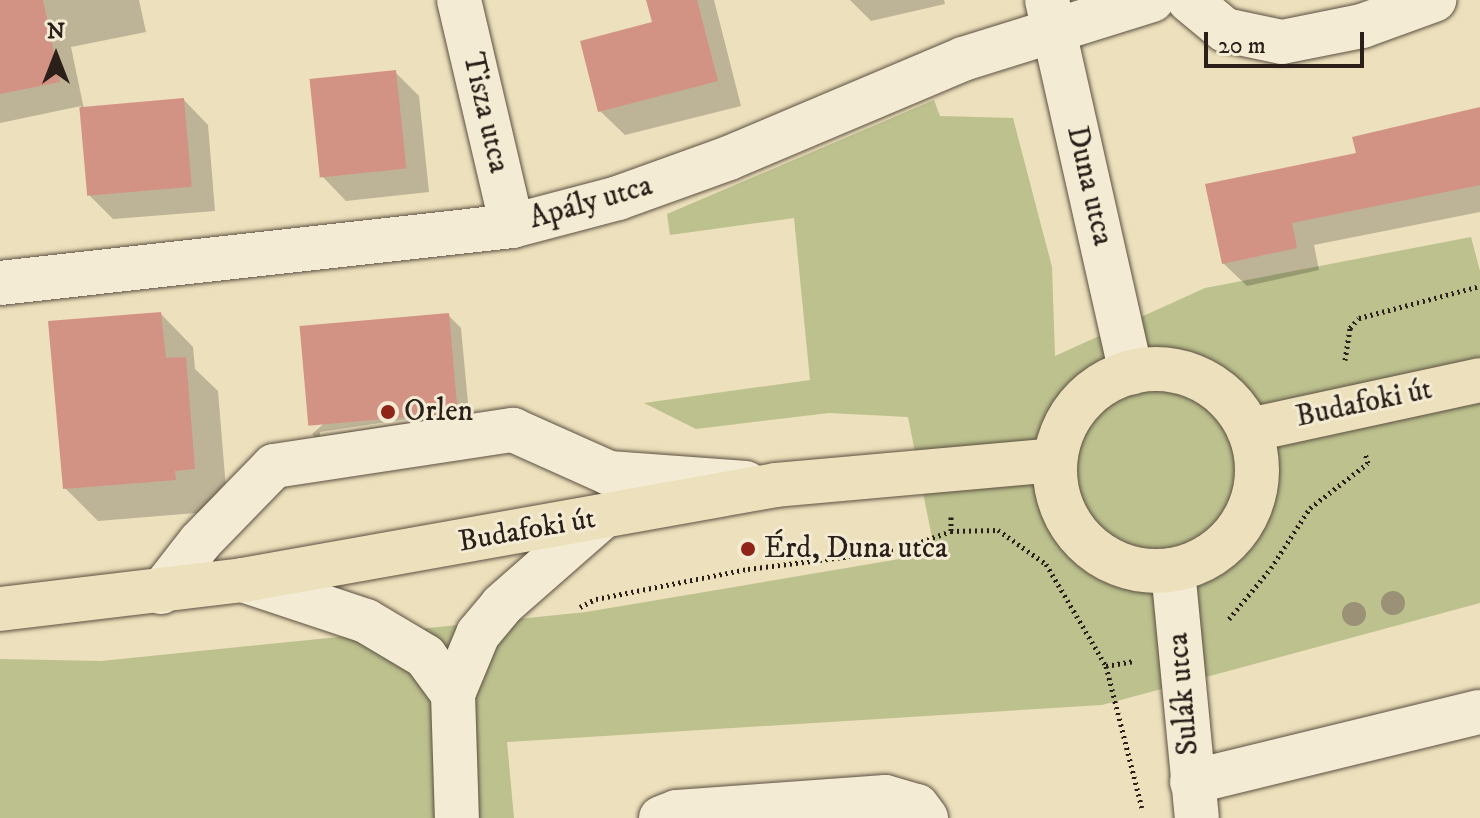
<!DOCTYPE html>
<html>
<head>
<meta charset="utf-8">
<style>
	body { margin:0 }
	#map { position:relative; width:1480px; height:818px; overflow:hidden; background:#ede0bc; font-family:"IM FELL DW Pica",serif }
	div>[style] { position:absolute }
	.green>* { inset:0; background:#bcc18e }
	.shadow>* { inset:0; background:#0003 }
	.building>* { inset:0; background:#d39384; transform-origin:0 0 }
	.path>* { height:5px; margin-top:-2.5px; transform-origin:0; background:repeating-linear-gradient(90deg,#2b2019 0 2px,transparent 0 6px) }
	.roads { filter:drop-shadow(0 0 2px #5c5042) drop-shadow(0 0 2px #5c5042) }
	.minor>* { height:44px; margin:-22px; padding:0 22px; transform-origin:22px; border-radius:22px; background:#f3ebd3 }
	.major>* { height:44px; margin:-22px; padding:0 22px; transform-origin:22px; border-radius:22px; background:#ede0bc }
	.major>.ring { margin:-22px; padding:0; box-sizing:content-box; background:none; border:44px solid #ede0bc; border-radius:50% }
	.trees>* { width:24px; height:24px; margin:-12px; border-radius:50%; background:#9a9176 }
	.dots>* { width:22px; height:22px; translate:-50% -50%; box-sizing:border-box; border:4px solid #f3ebd3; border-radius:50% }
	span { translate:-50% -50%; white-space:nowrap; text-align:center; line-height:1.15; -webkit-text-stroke:6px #f3ebd3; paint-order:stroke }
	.street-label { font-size:30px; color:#2b2019 }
	.poi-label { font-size:30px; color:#2b2019 }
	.left { translate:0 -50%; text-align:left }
	.north { position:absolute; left:16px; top:16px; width:80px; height:80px; -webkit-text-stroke:6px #f3ebd3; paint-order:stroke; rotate:0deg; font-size:22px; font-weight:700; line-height:32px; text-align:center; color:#2b2019 }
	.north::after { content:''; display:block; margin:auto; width:28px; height:36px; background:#2b2019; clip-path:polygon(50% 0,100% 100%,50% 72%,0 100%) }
	.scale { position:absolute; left:1204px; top:32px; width:160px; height:36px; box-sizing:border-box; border:4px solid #2b2019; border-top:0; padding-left:10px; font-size:24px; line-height:28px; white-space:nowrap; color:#2b2019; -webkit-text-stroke:6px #f3ebd3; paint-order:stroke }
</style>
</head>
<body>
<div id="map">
	<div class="green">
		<i style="clip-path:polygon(934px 100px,940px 116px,1013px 118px,1052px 267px,1055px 356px,1205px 288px,1471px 237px,1480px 271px,1480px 603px,1102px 705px,507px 742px,514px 818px,0 818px,0 659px,101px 661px,586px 612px,935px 553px,908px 417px,829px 413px,696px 429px,644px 403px,810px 380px,794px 218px,670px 235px,667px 214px)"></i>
	</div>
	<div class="shadow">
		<i style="clip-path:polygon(0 0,139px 0,146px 32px,71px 47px,84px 109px,184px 100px,208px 125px,215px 211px,113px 219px,89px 195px,81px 106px,0 123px)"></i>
		<i style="clip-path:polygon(649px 0,714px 0,741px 106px,625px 135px,600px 111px,655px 24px)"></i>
		<i style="clip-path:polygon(850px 0,944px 0,945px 4px,871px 21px)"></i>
		<i style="clip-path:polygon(395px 72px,419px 96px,429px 192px,346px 201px,322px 176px)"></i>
		<i style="clip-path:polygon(1480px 110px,1480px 212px,1314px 245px,1319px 270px,1247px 286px,1223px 263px,1358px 155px)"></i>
		<i style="clip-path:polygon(161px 314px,193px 347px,195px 369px,218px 391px,227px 501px,207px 503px,208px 512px,98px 521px,65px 488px)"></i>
		<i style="clip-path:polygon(evenodd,448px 315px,461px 328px,470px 425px,324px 447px,312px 434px,448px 315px,468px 410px,468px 413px,320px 436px,320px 432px,468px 410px)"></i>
	</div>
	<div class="building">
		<i style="clip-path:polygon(0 0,43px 0,60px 82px,0 94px)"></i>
		<i style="clip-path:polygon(646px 0,697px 0,718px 81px,598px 112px,580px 41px,652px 22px)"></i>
		<i style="left:396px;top:70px;width:99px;height:87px;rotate:84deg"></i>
		<i style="left:184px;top:98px;width:89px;height:105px;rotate:85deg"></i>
		<i style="clip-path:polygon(1480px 107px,1480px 185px,1292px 223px,1297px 248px,1222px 264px,1205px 184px,1356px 153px,1352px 137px)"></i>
		<i style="clip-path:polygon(161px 312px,166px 358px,186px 357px,195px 469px,175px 471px,176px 480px,63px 489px,48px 321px)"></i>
		<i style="left:449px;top:313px;width:100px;height:150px;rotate:85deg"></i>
	</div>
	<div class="path">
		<i style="left:1345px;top:360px;width:32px;rotate:-81deg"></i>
		<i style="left:1350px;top:328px;width:13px;rotate:-48deg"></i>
		<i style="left:1359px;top:318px;width:125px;rotate:-14.8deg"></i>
		<i style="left:951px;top:531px;width:47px;rotate:-1.2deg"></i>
		<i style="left:998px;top:530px;width:59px;rotate:35.3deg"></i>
		<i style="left:1046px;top:564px;width:118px;rotate:59.5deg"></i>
		<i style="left:1106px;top:666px;width:146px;rotate:75.8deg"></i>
		<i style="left:580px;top:607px;width:18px;rotate:-27deg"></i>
		<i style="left:596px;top:599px;width:155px;rotate:-11.2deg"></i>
		<i style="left:748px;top:569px;width:152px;rotate:-7.2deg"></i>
		<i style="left:899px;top:550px;width:55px;rotate:-20.1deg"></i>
		<i style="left:951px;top:531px;width:14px;rotate:-90deg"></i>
		<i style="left:1229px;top:619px;width:66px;rotate:-50.5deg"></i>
		<i style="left:1271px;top:568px;width:72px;rotate:-57deg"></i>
		<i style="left:1310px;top:508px;width:73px;rotate:-37.8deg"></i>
		<i style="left:1368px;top:463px;width:10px;rotate:-107deg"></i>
		<i style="left:1106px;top:666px;width:27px;rotate:-10deg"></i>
	</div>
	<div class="roads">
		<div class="minor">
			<i style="left:459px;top:0;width:232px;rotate:76.8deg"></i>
			<i style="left:1047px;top:0;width:382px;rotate:77.3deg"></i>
			<i style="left:1189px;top:0;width:47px;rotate:39.8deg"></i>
			<i style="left:1225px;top:30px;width:58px;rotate:11.9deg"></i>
			<i style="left:1282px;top:42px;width:82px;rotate:-11.3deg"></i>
			<i style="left:1362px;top:26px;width:77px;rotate:-19.9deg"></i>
			<i style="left:0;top:283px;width:515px;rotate:-6.35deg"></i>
			<i style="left:512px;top:226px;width:110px;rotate:-14.8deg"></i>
			<i style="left:618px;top:198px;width:118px;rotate:-19.8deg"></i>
			<i style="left:729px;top:158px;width:254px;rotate:-22.9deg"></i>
			<i style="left:963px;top:59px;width:198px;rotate:-17.3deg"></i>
			<i style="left:1173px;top:570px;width:249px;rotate:84.5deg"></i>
			<i style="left:243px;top:580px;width:130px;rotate:18.4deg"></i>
			<i style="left:366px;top:621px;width:69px;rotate:30.7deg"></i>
			<i style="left:425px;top:656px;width:47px;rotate:53.6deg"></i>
			<i style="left:453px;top:694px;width:124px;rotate:88.2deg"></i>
			<i style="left:161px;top:592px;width:63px;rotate:-52deg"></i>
			<i style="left:200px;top:542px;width:106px;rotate:-45.8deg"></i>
			<i style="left:274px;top:466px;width:242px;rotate:-8.6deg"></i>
			<i style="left:513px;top:430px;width:105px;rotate:24.1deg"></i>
			<i style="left:609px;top:473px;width:137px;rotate:4.2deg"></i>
			<i style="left:453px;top:694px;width:65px;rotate:-67.4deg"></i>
			<i style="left:478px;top:634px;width:38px;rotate:-50deg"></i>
			<i style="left:502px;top:605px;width:132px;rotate:-41.3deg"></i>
			<i style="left:1192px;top:782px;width:296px;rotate:-13.7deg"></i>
			<i style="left:661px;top:818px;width:17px;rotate:-21deg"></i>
			<i style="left:677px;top:812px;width:209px;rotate:-4.1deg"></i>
			<i style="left:885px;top:797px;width:33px;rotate:16deg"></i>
			<i style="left:917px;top:806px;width:15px;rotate:53deg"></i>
		</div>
		<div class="major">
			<i class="ring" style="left:1055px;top:369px;width:158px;height:158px"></i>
			<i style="left:1249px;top:430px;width:236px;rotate:-12.2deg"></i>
			<i style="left:0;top:609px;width:245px;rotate:-6.8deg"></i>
			<i style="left:243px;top:580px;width:541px;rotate:-10.11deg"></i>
			<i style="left:776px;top:485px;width:280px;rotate:-5.1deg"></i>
		</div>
	</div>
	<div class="trees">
		<i style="left:1393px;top:603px"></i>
		<i style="left:1354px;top:614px"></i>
	</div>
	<div class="dots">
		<i style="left:388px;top:412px;background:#8f2418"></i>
		<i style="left:748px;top:549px;background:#8f2418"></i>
	</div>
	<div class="street-label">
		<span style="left:485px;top:113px;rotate:77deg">Tisza utca</span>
		<span style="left:1089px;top:186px;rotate:77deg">Duna utca</span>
		<span style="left:591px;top:203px;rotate:-16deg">Apály utca</span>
		<span style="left:1364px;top:404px;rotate:-12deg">Budafoki út</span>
		<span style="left:527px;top:531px;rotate:-10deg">Budafoki út</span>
		<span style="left:1184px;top:694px;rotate:-95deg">Sulák utca</span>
	</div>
	<div class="poi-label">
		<span class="left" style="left:404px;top:412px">Orlen</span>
		<span class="left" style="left:764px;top:549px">Érd, Duna utca</span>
	</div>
	<div class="north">N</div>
	<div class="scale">20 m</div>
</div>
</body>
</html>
